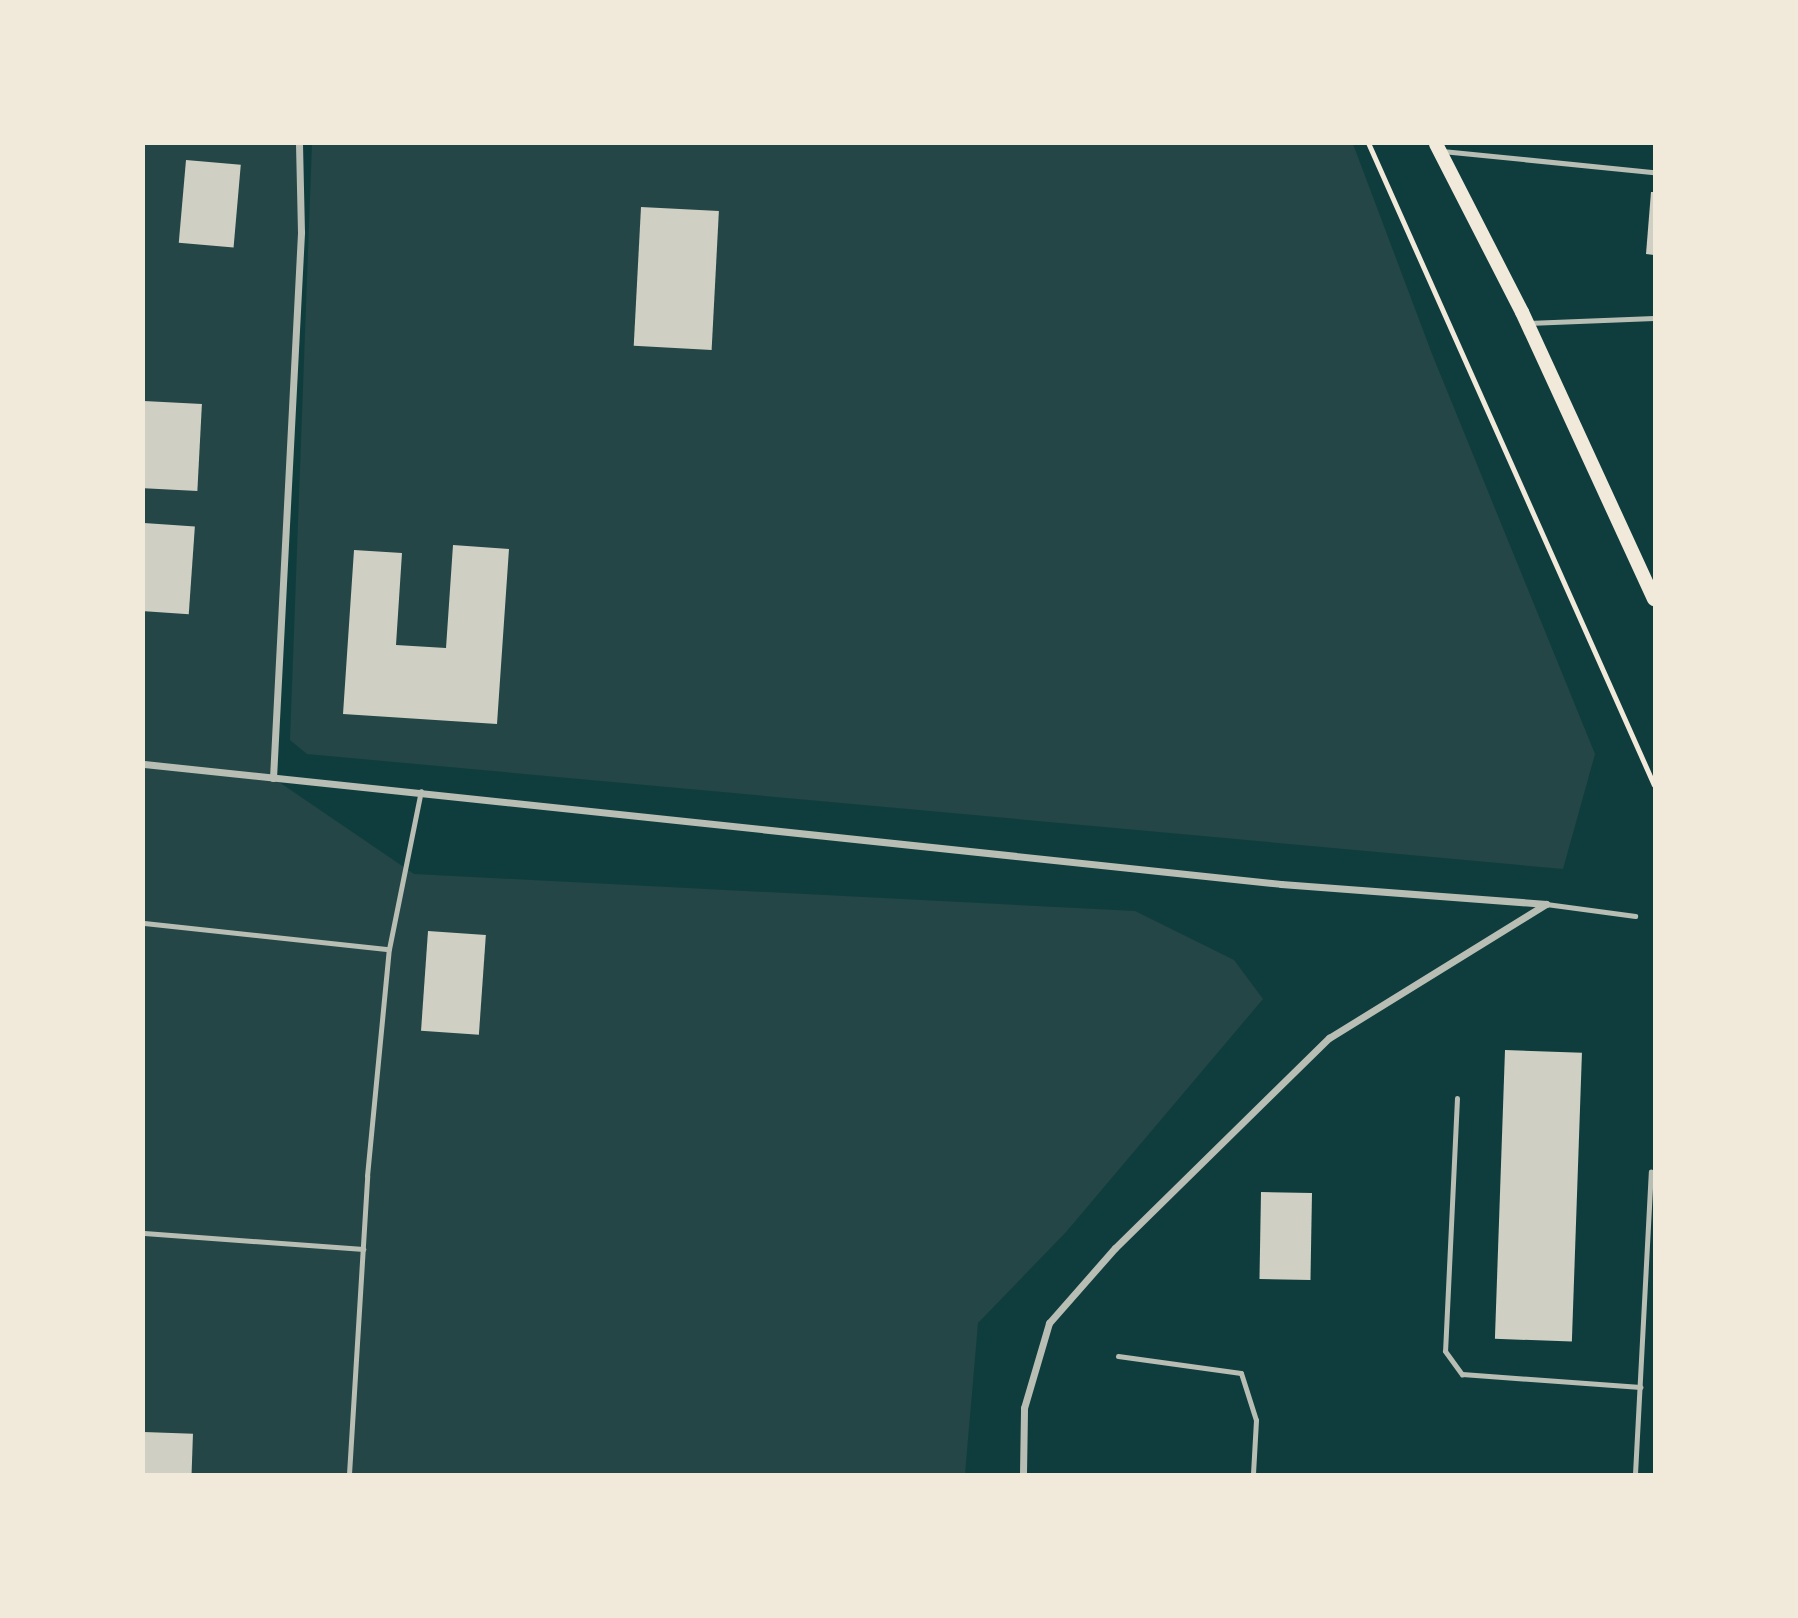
<!DOCTYPE html>
<html>
<head>
<meta charset="utf-8">
<style>
	body { margin:0 }
	#map { position:relative; width:1798px; height:1618px; overflow:hidden; background:#0f3d3e; font-family:"IBM Plex Sans",sans-serif }
	div>[style] { position:absolute }
	.green>* { inset:0; background:#244646 }
	.building>* { inset:0; background:#cfcfc3; transform-origin:0 0 }
	.path>* { height:4.5px; margin:-2.25px; padding:0 2.25px; transform-origin:2.25px; border-radius:2.25px; background:#f1e9da }
	.service>* { height:5px; margin:-2.5px; padding:0 2.5px; transform-origin:2.5px; border-radius:2.5px; background:#b8beb3 }
	.minor>* { height:7px; margin:-3.5px; padding:0 3.5px; transform-origin:3.5px; border-radius:3.5px; background:#b8beb3 }
	.secondary>* { height:14px; margin:-7px; padding:0 7px; transform-origin:7px; border-radius:7px; background:#f1e9da }
	span { translate:-50% -50%; white-space:nowrap; text-align:center; line-height:1.15; -webkit-text-stroke:5px #f1e9da; paint-order:stroke }
	.frame { position:absolute; inset:0; border:145px solid #f1e9da; pointer-events:none }
</style>
</head>
<body>
<div id="map">
	<div class="green">
		<i style="clip-path:polygon(144px 144px,299px 144px,301px 232px,273px 778px,414px 874px,1135px 911px,1234px 960px,1263px 999px,1066px 1232px,978px 1323px,965px 1474px,144px 1474px)"></i>
		<i style="clip-path:polygon(312px 144px,1353px 144px,1432px 354px,1595px 754px,1563px 869px,307px 754px,290px 740px)"></i>
	</div>
	<div class="building">
		<i style="left:186px;top:160px;width:55px;height:83px;rotate:5deg"></i>
		<i style="clip-path:polygon(1651px 192px,1654px 192px,1654px 255px,1646px 254px)"></i>
		<i style="left:641px;top:207px;width:78px;height:139px;rotate:3deg"></i>
		<i style="left:144px;top:401px;width:58px;height:87px;rotate:3deg"></i>
		<i style="left:144px;top:523px;width:51px;height:88px;rotate:4deg"></i>
		<i style="clip-path:polygon(453px 545px,509px 549px,497px 724px,343px 714px,354px 550px,402px 553px,396px 645px,446px 648px)"></i>
		<i style="left:428px;top:931px;width:58px;height:100px;rotate:4deg"></i>
		<i style="left:1505px;top:1050px;width:77px;height:289px;rotate:2deg"></i>
		<i style="left:1261px;top:1192px;width:51px;height:87px;rotate:1deg"></i>
		<i style="left:144px;top:1432px;width:49px;height:42px;rotate:2deg"></i>
	</div>
	<div class="path">
		<i style="left:1369px;top:144px;width:701px;rotate:66deg"></i>
	</div>
	<div class="service">
		<i style="left:1442px;top:151px;width:213px;rotate:5.7deg"></i>
		<i style="left:1528px;top:323px;width:126px;rotate:-2.3deg"></i>
		<i style="left:1546px;top:904px;width:90px;rotate:7.7deg"></i>
		<i style="left:144px;top:923px;width:246px;rotate:6.1deg"></i>
		<i style="left:1457px;top:1098px;width:253px;rotate:92.7deg"></i>
		<i style="left:1445px;top:1351px;width:29px;rotate:54deg"></i>
		<i style="left:1462px;top:1374px;width:179px;rotate:4.2deg"></i>
		<i style="left:144px;top:1233px;width:220px;rotate:4.2deg"></i>
		<i style="left:1118px;top:1356px;width:124px;rotate:7.9deg"></i>
		<i style="left:1241px;top:1373px;width:49px;rotate:72.3deg"></i>
		<i style="left:1256px;top:1420px;width:54px;rotate:93.2deg"></i>
		<i style="left:349px;top:1474px;width:299px;rotate:-86.5deg"></i>
		<i style="left:367px;top:1176px;width:228px;rotate:-84.5deg"></i>
		<i style="left:389px;top:949px;width:161px;rotate:-78.6deg"></i>
		<i style="left:1635px;top:1474px;width:303px;rotate:-87deg"></i>
	</div>
	<div class="minor">
		<i style="left:144px;top:764px;width:1143px;rotate:6.02deg"></i>
		<i style="left:1281px;top:884px;width:266px;rotate:4.3deg"></i>
		<i style="left:273px;top:778px;width:547px;rotate:-87.06deg"></i>
		<i style="left:301px;top:232px;width:88px;rotate:-91.3deg"></i>
		<i style="left:1023px;top:1474px;width:66px;rotate:-89.1deg"></i>
		<i style="left:1024px;top:1408px;width:89px;rotate:-73.6deg"></i>
		<i style="left:1049px;top:1323px;width:100px;rotate:-48.7deg"></i>
		<i style="left:1115px;top:1248px;width:300px;rotate:-44.5deg"></i>
		<i style="left:1329px;top:1038px;width:255px;rotate:-31.7deg"></i>
	</div>
	<div class="secondary">
		<i style="left:1436px;top:144px;width:189px;rotate:62.9deg"></i>
		<i style="left:1522px;top:312px;width:316px;rotate:65.3deg"></i>
	</div>
	<div class="frame"></div>
</div>
</body>
</html>
